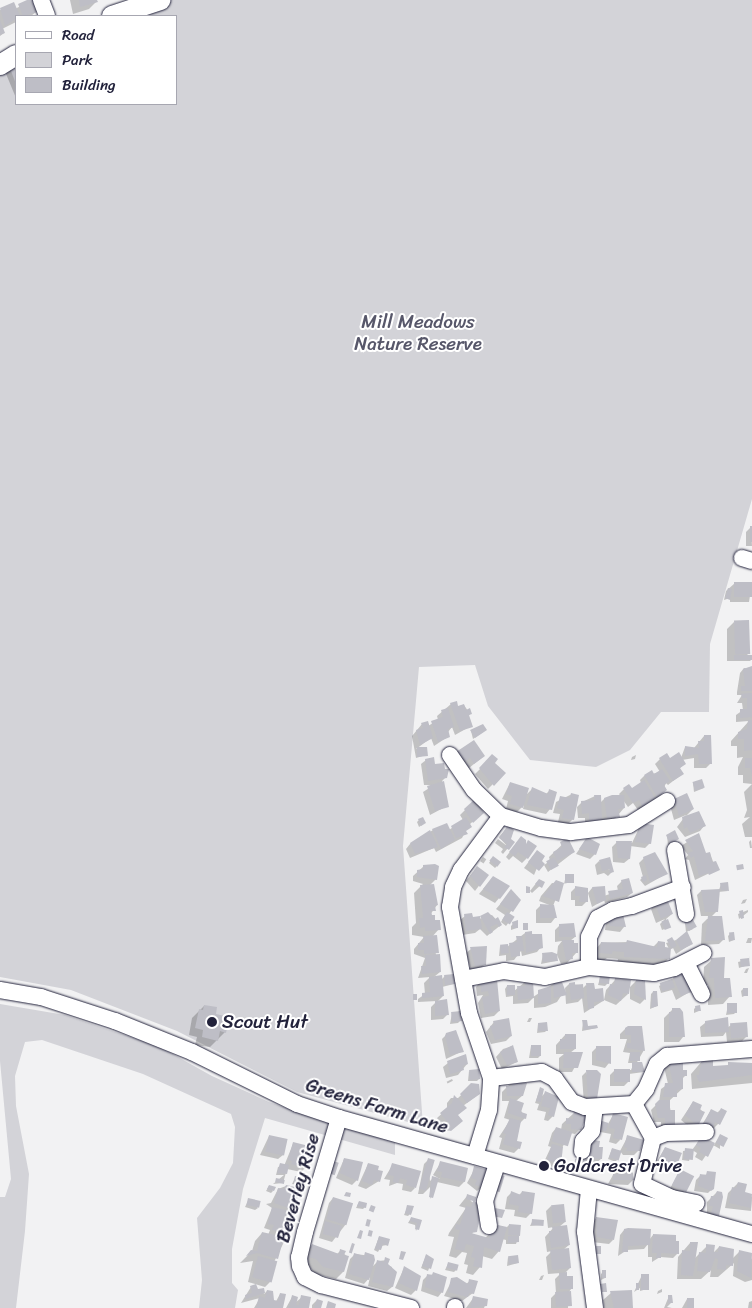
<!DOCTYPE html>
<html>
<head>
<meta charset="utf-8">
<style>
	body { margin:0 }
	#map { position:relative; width:752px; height:1308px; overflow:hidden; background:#f2f2f3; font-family:Sriracha,sans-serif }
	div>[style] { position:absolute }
	.green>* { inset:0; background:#d3d3d8 }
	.shadow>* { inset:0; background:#0003; transform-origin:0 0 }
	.building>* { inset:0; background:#bebec6; transform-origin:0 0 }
	.roads { filter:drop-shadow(0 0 1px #22223b) drop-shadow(0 0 1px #22223b) }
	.minor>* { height:16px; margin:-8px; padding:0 8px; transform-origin:8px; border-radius:8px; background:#fff }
	.major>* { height:20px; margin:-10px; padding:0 10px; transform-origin:10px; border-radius:10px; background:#fff }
	.dots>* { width:14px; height:14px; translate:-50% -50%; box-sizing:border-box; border:2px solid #fff; border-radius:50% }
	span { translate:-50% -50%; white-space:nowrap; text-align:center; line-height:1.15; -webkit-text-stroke:4px #fff; paint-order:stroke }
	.park-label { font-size:19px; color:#57576a }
	.poi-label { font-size:19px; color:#22223b }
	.left { translate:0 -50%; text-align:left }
	.street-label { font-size:19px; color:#22223b }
	.legend { position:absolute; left:15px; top:15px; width:162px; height:90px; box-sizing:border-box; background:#fff; border:1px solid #a7a7b1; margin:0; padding:6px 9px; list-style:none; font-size:15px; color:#22223b }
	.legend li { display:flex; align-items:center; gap:10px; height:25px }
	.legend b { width:25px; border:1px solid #a7a7b1 }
</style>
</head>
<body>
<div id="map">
	<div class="green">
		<i style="clip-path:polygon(171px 0,752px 0,752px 499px,710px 644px,709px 712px,661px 712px,630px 750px,596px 767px,530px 760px,488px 706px,475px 665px,419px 667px,403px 846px,423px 1126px,297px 1092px,177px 1031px,71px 990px,0 977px,0 67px,16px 56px,16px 104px,176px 104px,176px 16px,130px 16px)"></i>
		<i style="clip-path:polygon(0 1004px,65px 1015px,160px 1047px,212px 1076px,269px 1102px,337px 1126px,395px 1142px,395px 1155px,265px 1118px,243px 1189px,232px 1249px,232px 1283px,238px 1290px,235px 1308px,199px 1308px,202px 1280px,197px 1218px,220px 1188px,233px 1163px,235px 1127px,231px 1114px,143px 1074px,42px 1040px,25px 1042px,15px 1076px,16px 1106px,29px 1174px,25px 1231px,16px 1308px,0 1308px,0 1197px,5px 1197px,11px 1179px,0 1061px)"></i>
	</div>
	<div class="shadow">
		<i style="clip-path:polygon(32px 0,36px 12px,31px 16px,16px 16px,16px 22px,2px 29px,4px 33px,0 36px,0 10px,13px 4px,15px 9px)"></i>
		<i style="clip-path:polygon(70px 0,96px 0,96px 2px,89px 9px,73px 14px)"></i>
		<i style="clip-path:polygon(16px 61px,16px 98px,4px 69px)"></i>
		<i style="clip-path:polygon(751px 527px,752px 546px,746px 546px,746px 532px)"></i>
		<i style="clip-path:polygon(735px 583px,752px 583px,749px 602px,730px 602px,730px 598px,724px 600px,726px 591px)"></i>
		<i style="clip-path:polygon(734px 622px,749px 653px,746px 656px,752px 659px,750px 661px,727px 661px,727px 629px)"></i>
		<i style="clip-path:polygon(744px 668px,752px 669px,752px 784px,743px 783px,743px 775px,738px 775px,738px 767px,743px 757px,737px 758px,737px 746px,731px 746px,731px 741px,749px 721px,736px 722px,736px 715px,743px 710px,742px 703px,737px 703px,742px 695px,737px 695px,737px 692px,740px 673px)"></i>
		<i style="clip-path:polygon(451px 704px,458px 707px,464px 705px,470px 714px,468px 717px,471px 726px,455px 735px,452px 727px,448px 732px,449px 736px,434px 746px,431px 738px,416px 749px,426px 748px,426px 755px,416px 758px,412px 736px,422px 724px,428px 726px,438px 720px,437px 716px)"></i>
		<i style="clip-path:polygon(471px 731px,483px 732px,473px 739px)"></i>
		<i style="clip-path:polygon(704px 736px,711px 763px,706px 768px,694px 768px,694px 758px,682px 760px,684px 764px,679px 769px,682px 774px,668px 785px,666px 783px,661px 795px,638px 810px,633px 803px,628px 807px,623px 800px,624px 808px,613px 821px,585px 826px,585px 818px,578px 818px,577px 807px,582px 802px,595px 796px,600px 803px,604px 799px,621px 797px,619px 794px,624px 789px,629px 786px,631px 790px,641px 783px,640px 780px,644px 776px,660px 772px,655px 764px,660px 759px,666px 755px,669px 760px,681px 758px,685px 747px,694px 748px)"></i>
		<i style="clip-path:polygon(458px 752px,484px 756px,469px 768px)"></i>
		<i style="clip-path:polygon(636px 755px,635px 759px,631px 760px,632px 757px)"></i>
		<i style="clip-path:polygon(493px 756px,493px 763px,504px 773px,488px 789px,475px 774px)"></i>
		<i style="clip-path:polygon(426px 760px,445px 778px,442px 781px,447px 806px,430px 815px,423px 792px,434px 785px,424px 785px,421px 764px)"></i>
		<i style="clip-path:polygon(510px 783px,526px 795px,532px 789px,545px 795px,549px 791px,550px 809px,546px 814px,523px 809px,524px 805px,517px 812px,506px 809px,508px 801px,502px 799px)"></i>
		<i style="clip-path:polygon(693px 783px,704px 788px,694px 792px)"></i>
		<i style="clip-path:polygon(752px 784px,752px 837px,745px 837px,742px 824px,750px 817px,744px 818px,747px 810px,744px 792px)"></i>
		<i style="clip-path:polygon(572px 794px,573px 819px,568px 824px,558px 822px,560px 814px,553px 813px,556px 802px)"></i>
		<i style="clip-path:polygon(675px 800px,693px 809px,684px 818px,704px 826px,700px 831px,685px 837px,677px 827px,686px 815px,674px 820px,670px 805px)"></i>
		<i style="clip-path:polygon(474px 801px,482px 813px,469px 825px,462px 838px,436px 852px,434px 848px,410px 858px,406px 849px,410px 844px,433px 830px,449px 830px,463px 820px,460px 815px)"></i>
		<i style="clip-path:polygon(419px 820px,422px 825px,419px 827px,417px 822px)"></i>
		<i style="clip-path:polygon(641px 824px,650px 843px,645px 848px,630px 846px,629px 859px,624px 863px,613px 862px,612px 847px,617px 842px,632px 843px)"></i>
		<i style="clip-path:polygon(508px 827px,509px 839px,513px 842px,503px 854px,501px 852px,503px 849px,495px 843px,498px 839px,507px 846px,499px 837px)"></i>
		<i style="clip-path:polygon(698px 835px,705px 855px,710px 853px,716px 870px,695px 880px,689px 860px,685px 859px,688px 855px,681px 846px)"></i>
		<i style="clip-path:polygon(667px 836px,678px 839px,668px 845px)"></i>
		<i style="clip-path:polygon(587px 838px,595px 854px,590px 859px,576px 854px)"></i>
		<i style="clip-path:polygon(568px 839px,574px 852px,548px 872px,544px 865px,550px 861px,549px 857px)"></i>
		<i style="clip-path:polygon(751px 840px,752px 848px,750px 848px,749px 842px)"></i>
		<i style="clip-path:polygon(517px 842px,527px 858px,522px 863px,513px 856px,509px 860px,506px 857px)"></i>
		<i style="clip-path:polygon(533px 856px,540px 861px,534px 875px,524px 868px)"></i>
		<i style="left:483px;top:857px;width:4px;height:5px;rotate:34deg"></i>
		<i style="clip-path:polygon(644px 858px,666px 874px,645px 886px,640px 880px,643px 877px,639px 863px)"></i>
		<i style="clip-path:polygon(491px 860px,497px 866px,495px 868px,489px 863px)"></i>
		<i style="clip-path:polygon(599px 861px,612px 872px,608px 876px,604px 873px,597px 875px,595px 865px)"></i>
		<i style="clip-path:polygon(424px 866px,436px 879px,430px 885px,437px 905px,430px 915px,439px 929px,432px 937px,440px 972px,434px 977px,441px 980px,445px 976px,454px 984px,442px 987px,443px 996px,437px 1002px,448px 1014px,443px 1019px,431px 1020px,431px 1007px,437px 1001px,418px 1002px,418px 999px,425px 994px,424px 983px,430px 977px,418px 978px,425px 958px,414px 954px,414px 949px,424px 937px,412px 935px,412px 927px,416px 923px,414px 893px,423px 884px,413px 881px,413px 876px)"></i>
		<i style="clip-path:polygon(473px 872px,487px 875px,475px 891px,466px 881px)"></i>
		<i style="clip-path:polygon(566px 875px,573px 882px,562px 884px,553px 906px,555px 918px,551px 923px,536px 923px,536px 910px,540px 906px,552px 906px,539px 901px,541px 896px,552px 883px,564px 884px)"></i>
		<i style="clip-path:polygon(493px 877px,509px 886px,495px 903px,479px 894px)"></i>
		<i style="clip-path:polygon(622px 881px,632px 893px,627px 897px,605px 903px,604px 900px,592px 907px,588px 893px,592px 888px,604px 887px,604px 896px,618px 891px,617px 886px)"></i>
		<i style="clip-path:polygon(537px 882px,543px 883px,532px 893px,530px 891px)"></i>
		<i style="clip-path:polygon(721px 884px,728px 891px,718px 892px,717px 911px,712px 916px,701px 916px,697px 895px,701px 891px,719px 890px)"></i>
		<i style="clip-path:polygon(575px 888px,587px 901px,582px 906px,575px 906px,575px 900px,571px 900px,571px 892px)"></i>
		<i style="clip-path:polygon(507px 896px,519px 900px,509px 914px,513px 917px,506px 926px,501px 922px,505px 915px,496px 909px)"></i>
		<i style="clip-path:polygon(747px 899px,745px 903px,741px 904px,743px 900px)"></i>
		<i style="clip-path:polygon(655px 905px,672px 914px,666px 919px,667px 928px,662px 930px,660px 924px,665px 919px,656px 923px,651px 909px)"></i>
		<i style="clip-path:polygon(748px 910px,748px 912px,739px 919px,738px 914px)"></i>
		<i style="clip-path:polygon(492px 915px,501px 925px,487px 936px,480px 929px,475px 933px,462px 935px,460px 920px,465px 916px,479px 919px)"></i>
		<i style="clip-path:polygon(622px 915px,624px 927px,620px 932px,605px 930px,606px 922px)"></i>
		<i style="clip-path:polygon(721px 917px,724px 939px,719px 944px,701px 945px,702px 924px,707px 919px)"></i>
		<i style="clip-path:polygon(685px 923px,693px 929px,686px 932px)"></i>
		<i style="clip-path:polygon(513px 924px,517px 928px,511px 930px,511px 926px)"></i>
		<i style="clip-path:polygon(560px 925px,575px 937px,570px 941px,577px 952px,567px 963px,561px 964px,557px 955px,558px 946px,562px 941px,555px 942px,555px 930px)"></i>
		<i style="clip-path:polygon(525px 933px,541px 935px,541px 947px,537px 952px,522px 956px,521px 951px,514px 960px,506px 961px,506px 955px,499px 956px,500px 946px,507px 947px)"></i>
		<i style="clip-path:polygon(730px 934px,734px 940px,729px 942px,728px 936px)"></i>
		<i style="clip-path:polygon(748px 938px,752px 938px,751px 943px,746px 943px)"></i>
		<i style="clip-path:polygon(676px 940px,691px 944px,676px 954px,673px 948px,669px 950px,668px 959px,661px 966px,617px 964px,618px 959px,607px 958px,603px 961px,593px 960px,594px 951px,601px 943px,627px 942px,653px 947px,658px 942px,663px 948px,669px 949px,666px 943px)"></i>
		<i style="clip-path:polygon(471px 949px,485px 964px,480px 969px,471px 970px,466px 953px)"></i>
		<i style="clip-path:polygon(543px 954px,556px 961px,541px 964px)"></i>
		<i style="clip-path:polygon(750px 955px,748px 965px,739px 968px,738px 962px,749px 959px)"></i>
		<i style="clip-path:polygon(712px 960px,723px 978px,729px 979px,730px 996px,723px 1004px,708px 1005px,708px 985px,703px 985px,704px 967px)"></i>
		<i style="clip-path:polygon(749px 968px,747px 973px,744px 973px,746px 969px)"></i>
		<i style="clip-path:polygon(601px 975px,608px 983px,605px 986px,598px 985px)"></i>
		<i style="clip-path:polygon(674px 978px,693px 990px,676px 1000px,672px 990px,661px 993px,659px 986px)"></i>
		<i style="clip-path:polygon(616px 979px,628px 994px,616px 1005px,604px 1000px,606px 990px)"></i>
		<i style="clip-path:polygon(496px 981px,499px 1011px,494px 1016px,481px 1018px,478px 1003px,483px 995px,477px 996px,476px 987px,480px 982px)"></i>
		<i style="clip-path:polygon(636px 981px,645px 999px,640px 1004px,630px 999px,630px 987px)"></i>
		<i style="clip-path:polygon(525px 982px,533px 997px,553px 984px,565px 990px,557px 1002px,545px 1007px,534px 1008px,534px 997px,528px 1003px,513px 1004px,513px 996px,506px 997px,505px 989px,507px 986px,514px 991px)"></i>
		<i style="clip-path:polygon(569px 984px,582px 985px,582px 989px,586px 985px,603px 1001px,584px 1013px,582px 998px,578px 1002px,566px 1004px,565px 988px)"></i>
		<i style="clip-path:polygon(743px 989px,747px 995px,742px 997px,741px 991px)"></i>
		<i style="clip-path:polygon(653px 992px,657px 1006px,650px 1009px,651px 994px)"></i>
		<i style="clip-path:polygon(728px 1005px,736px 1012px,734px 1014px,726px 1015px)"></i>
		<i style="clip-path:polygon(204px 1006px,225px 1032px,210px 1047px,195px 1045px,197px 1037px,189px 1035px,192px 1018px)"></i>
		<i style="clip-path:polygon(696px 1007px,699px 1011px,694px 1013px,694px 1009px)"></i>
		<i style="clip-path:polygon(673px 1009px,683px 1037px,679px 1042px,664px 1042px,664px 1018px)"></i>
		<i style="clip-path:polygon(452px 1013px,460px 1021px,458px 1023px,450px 1024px)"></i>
		<i style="clip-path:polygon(532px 1018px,530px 1022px,527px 1022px,529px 1018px)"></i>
		<i style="clip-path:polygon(583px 1021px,587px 1027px,597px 1028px,582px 1031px)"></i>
		<i style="clip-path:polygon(494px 1022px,511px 1036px,506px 1041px,491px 1044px,486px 1032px)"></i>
		<i style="clip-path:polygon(705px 1023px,727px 1028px,731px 1025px,747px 1036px,742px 1041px,727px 1042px,726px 1032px,723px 1036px,701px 1037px,700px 1027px)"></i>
		<i style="clip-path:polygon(538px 1024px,547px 1030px,545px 1032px,537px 1033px)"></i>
		<i style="clip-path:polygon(641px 1027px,644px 1050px,636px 1064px,644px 1072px,629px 1074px,629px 1081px,624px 1086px,610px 1086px,610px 1075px,614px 1071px,631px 1070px,634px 1063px,628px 1063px,630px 1053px,623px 1052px,627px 1039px,620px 1039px,620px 1034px,625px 1029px)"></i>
		<i style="clip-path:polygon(447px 1034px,463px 1051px,446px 1059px,442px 1039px)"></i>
		<i style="clip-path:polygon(565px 1035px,575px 1049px,570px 1053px,582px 1054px,572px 1072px,559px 1072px,559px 1058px,564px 1054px,556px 1054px,556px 1045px)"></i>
		<i style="clip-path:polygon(512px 1046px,517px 1062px,502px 1069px,496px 1057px,503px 1049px)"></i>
		<i style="clip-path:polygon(531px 1046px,540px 1056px,538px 1058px,529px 1058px)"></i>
		<i style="clip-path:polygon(597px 1047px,609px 1063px,605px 1068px,592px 1065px,592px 1052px)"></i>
		<i style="clip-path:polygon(703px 1060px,712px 1067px,752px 1064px,752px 1083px,692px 1089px,691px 1074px)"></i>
		<i style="clip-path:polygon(669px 1062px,686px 1075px,682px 1079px,682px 1089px,669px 1101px,673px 1126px,661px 1131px,661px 1122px,654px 1122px,651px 1110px,659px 1102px,661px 1089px,668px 1084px,664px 1067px)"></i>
		<i style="clip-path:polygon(448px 1063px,467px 1064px,458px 1075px,446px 1078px,443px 1067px)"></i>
		<i style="clip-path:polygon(469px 1071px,479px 1079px,477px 1081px,468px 1081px)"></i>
		<i style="clip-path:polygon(586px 1072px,596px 1099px,584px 1104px,582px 1076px)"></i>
		<i style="left:452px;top:1079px;width:2px;height:6px;rotate:63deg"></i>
		<i style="clip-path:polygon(512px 1082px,522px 1096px,516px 1101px,525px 1118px,520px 1123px,516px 1142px,519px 1148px,514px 1153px,499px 1149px,502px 1138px,499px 1137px,510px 1120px,504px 1118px,509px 1101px,502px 1101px,502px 1092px)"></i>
		<i style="clip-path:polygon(472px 1085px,479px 1094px,463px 1106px,457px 1116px,457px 1125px,443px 1134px,445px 1129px,437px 1118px,447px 1109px,447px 1103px,451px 1098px,458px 1098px)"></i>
		<i style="clip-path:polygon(540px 1089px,541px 1097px,545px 1093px,553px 1116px,548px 1121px,544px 1120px,546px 1112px,537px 1110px,539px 1104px,535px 1103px)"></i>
		<i style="clip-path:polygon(693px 1102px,704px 1113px,693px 1130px,681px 1120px)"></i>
		<i style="clip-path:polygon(721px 1109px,718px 1124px,714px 1128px,700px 1128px,711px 1110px,717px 1113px)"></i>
		<i style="clip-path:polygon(574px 1113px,580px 1129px,575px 1134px,570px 1133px,561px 1150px,560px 1164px,556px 1168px,543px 1164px,551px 1147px,548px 1146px,552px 1133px,556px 1128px,561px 1130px,562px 1124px)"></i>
		<i style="clip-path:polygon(613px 1115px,620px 1140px,616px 1144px,609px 1142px,611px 1134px,595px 1131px,608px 1124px)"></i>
		<i style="clip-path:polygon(269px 1136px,283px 1155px,278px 1159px,260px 1155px)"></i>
		<i style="clip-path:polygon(628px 1136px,639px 1150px,634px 1155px,623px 1155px,620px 1151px,616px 1162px,608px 1159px,612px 1149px,620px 1151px)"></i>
		<i style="clip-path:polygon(720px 1136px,720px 1149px,713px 1145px,702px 1161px,695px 1157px,697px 1153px,692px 1150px,689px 1161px,682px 1160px,683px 1151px,692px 1150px,701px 1138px,714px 1145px)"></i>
		<i style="clip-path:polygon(592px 1142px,601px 1159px,596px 1163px,585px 1162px,584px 1169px,573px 1168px,574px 1162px,581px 1161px,582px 1152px)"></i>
		<i style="clip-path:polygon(293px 1144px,306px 1167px,301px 1172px,287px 1169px,283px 1183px,273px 1184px,284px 1175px,276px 1175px,278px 1167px,284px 1166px)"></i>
		<i style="clip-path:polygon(665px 1148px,675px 1167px,671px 1171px,654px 1166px)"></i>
		<i style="clip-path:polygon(344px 1159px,357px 1180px,352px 1185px,336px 1178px)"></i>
		<i style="clip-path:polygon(428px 1160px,430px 1181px,433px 1178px,440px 1179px,433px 1175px,441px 1162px,467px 1169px,464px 1182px,459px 1187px,437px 1182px,430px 1199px,430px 1187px,423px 1194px,418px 1194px,424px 1164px)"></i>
		<i style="clip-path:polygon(368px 1164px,379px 1181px,366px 1189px,358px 1186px)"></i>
		<i style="clip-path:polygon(393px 1164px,415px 1188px,411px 1192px,402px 1190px,403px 1184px,397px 1183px,389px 1186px,390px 1180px,384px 1179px)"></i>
		<i style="clip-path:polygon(619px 1164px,633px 1173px,633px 1180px,628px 1185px,608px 1184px)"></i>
		<i style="clip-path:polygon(475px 1168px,482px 1187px,477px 1191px,467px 1183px)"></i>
		<i style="clip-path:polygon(681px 1170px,685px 1191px,680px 1196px,669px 1190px)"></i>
		<i style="clip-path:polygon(714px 1174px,713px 1188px,708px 1193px,694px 1191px,696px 1180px,701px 1175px)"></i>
		<i style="clip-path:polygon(295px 1178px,301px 1183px,299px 1185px,292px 1184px)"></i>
		<i style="clip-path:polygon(738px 1183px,744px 1193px,752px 1197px,751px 1211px,725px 1208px,728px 1193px)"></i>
		<i style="clip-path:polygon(269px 1186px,273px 1191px,271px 1193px,266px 1191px)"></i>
		<i style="clip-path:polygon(286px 1186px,293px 1213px,288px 1234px,274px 1262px,270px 1282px,265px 1287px,248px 1282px,253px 1261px,240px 1263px,252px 1251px,255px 1241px,262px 1233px,268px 1235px,270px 1230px,264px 1228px,272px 1208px,266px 1204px,271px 1203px,278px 1189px)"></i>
		<i style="clip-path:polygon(512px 1192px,518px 1196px,522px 1192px,531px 1213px,526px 1218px,514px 1216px,515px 1210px,505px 1209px,507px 1197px)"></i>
		<i style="clip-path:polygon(717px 1192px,717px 1215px,713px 1220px,707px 1219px,707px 1202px)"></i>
		<i style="clip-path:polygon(467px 1196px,472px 1202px,480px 1205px,472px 1235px,485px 1238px,498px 1226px,506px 1228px,509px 1225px,519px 1235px,516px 1244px,506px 1244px,506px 1240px,502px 1239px,499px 1251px,492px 1259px,482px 1256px,480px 1267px,473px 1275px,466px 1273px,468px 1265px,464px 1264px,467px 1253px,462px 1252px,456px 1258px,449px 1256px,454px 1237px,448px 1236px,449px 1233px,466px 1208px,459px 1206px)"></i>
		<i style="clip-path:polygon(333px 1198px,346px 1224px,332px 1242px,319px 1238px,329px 1203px)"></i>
		<i style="clip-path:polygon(249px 1199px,258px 1208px,255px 1210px,245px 1207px)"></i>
		<i style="clip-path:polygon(359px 1202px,365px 1207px,363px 1209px,356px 1208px)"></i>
		<i style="clip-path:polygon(408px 1206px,410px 1214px,408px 1216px,404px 1215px)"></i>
		<i style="clip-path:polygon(551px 1206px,565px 1222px,559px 1227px,569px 1245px,563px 1250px,570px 1268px,564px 1274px,572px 1288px,568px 1293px,568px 1308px,551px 1308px,551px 1298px,556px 1293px,555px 1279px,561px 1273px,548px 1274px,546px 1257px,552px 1251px,547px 1252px,545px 1237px,554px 1227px,548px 1228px,546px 1211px)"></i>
		<i style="clip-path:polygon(411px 1218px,420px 1221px,416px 1231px,415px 1225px,408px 1223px)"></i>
		<i style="clip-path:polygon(596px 1218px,613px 1240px,609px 1244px,592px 1242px,592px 1223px)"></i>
		<i style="clip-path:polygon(533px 1220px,542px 1225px,530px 1226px)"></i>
		<i style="clip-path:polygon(624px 1230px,649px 1240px,653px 1235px,678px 1253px,673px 1258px,660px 1257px,652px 1262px,652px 1257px,648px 1257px,648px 1244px,644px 1249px,627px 1250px,618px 1256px,620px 1235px)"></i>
		<i style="clip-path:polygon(379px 1237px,387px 1245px,381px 1246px,378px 1252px,374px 1250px)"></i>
		<i style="clip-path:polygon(690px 1243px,694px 1259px,707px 1246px,713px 1253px,719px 1247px,732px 1259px,739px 1252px,752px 1259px,752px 1280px,745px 1282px,733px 1276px,734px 1263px,718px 1277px,710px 1277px,711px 1270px,701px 1279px,677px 1279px,678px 1257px)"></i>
		<i style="clip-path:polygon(312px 1245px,337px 1254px,340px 1251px,347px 1256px,343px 1272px,336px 1279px,315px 1274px,309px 1266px,302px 1264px,305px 1253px)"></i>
		<i style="clip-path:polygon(355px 1254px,372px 1256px,373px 1266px,378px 1261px,388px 1260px,387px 1265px,392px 1267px,392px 1287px,387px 1291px,368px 1286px,370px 1277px,364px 1284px,345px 1278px,350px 1259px)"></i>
		<i style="clip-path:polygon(426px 1256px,432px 1260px,428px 1271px,421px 1268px)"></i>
		<i style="clip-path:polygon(508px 1257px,518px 1263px,507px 1266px)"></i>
		<i style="clip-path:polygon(448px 1264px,456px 1270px,454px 1272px,445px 1270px)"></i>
		<i style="clip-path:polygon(404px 1268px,416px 1290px,411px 1295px,395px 1288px)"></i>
		<i style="clip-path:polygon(603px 1272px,605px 1278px,601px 1280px,601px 1274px)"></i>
		<i style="clip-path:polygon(438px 1274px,442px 1292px,438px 1297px,421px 1291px,423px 1280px,428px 1275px)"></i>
		<i style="clip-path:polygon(544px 1275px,542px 1280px,539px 1280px,541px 1276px)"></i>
		<i style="clip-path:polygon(642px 1275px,647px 1289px,640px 1291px,640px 1288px,634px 1292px)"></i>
		<i style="clip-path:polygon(452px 1280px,466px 1284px,470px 1281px,473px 1293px,462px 1301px,444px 1296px)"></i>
		<i style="clip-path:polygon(251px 1287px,257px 1291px,263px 1289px,264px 1294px,267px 1291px,274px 1305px,280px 1294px,281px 1308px,254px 1308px,260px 1298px,241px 1303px)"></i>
		<i style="clip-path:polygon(662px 1289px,662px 1292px,657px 1294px,658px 1291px)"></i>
		<i style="clip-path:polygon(611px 1293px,632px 1308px,604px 1308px,603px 1300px)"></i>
		<i style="clip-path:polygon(669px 1296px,671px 1303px,667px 1307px,672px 1308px,664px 1308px)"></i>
		<i style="clip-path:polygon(292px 1297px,295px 1303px,302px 1297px,308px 1308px,286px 1308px)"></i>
		<i style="clip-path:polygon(474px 1297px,487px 1300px,484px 1308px,466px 1308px)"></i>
		<i style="clip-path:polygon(687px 1299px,693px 1308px,682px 1308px)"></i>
		<i style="clip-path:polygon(317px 1300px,320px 1308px,312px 1308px,312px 1305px)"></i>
		<i style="clip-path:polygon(752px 1301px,752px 1308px,748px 1308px,749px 1302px)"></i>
	</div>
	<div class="building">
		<i style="clip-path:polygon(27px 0,33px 0,37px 12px,23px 16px,18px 4px)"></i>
		<i style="clip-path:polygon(79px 0,97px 0,98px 2px,80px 7px)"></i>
		<i style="clip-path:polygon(14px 2px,20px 16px,5px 26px,0 8px)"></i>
		<i style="clip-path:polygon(0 20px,5px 33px,0 35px)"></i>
		<i style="clip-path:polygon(16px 59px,16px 84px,8px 63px)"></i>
		<i style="left:750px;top:526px;width:2px;height:16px"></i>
		<i style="left:734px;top:582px;width:18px;height:15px"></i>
		<i style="clip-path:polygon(728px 588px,732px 589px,730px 600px,725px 598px)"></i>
		<i style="left:749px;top:620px;width:34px;height:15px;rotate:88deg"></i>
		<i style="left:734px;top:655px;width:18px;height:5px"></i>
		<i style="clip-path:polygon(752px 666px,752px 691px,741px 691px,741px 686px,745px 686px,743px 669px)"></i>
		<i style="clip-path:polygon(752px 693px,752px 717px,740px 718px,740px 709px,747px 709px,747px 698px,742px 698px,741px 694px)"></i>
		<i style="clip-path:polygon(457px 701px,458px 706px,464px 704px,466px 710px,470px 708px,472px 714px,469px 715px,473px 727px,460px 731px,450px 703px)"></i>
		<i style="clip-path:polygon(448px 708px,454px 727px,448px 729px,450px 737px,438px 742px,431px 721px,443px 717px,441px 710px)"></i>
		<i style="clip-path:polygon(748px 720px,752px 720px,752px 750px,744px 751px,744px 739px,738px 739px,738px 732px,747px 729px)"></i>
		<i style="clip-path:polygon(428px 721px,433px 738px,420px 745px,416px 730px,423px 728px,421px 723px)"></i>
		<i style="clip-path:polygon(483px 724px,487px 730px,475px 738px,470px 730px)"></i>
		<i style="clip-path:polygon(704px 735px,711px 735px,712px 764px,699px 764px,698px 754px,685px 756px,685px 746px,699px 748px,698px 741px,704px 741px)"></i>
		<i style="clip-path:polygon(474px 740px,485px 756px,474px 764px,470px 758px,463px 763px,456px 752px)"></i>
		<i style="clip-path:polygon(417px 747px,427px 747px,428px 756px,417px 757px)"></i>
		<i style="clip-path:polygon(679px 752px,686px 764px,680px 768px,684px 774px,673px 781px,659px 758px,667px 753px,670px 758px)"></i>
		<i style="clip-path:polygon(492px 754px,498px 759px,495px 763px,506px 773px,494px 786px,479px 768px)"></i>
		<i style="clip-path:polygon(434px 757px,435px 764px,444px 763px,445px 769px,449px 769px,447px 778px,428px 781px,425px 759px)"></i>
		<i style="clip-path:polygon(745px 758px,752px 758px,752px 776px,750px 768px,745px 768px)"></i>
		<i style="clip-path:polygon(662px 769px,670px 781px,664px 785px,667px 790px,657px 797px,644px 775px,652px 770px,654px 774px)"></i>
		<i style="left:702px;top:779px;width:9px;height:10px;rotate:72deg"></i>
		<i style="clip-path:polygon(644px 780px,655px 798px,643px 807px,639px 800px,633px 803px,623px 788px,629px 784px,632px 788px)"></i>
		<i style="clip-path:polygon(444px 781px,449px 807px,435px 811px,427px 786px)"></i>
		<i style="clip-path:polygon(510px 782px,529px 788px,523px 808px,510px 804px,512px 796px,506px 794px)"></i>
		<i style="clip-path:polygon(532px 787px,548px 794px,549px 789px,557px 792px,552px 810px,527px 805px)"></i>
		<i style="clip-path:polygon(571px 793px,579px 795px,574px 820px,562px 818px,564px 810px,557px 808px,560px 796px,570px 798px)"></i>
		<i style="clip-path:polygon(687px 793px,694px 809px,679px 816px,674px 799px)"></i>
		<i style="clip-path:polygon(594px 795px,601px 795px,602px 821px,589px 822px,589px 813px,582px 814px,581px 801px,595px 800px)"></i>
		<i style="clip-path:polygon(612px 795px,624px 795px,625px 808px,618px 809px,620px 817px,607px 818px,604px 798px)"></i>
		<i style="clip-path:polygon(475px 799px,484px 813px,473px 823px,464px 809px)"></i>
		<i style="clip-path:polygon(699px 811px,706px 826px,690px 833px,687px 827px,684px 829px,682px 817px)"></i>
		<i style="clip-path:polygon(423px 817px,426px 823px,421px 826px,418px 819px)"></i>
		<i style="clip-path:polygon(466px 817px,472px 827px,466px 831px,468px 834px,456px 838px,451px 826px)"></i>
		<i style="clip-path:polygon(447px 823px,455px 840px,441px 849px,432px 829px)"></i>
		<i style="clip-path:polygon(640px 823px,654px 825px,651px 844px,635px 842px)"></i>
		<i style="clip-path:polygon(508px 825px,514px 830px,511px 839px,515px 842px,509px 850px,504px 847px,507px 844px,499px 838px)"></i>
		<i style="clip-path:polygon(430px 830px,438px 847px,415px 854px,410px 843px)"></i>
		<i style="clip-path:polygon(675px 830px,679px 839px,670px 844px,666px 835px)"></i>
		<i style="clip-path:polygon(699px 833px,706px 853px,710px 852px,712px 862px,716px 861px,720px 870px,709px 875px,708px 873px,699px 876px,694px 856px,691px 858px,688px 853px,693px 851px,685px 840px)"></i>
		<i style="clip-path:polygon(521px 836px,526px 840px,526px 844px,528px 840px,537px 846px,528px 859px,518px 852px,515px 856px,509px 852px)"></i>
		<i style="clip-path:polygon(587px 837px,600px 844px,596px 855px,579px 849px)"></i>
		<i style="clip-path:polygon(568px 838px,575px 852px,557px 861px,553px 852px,562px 847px,560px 842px)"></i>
		<i style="clip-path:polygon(616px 841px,632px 841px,630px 859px,618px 858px)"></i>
		<i style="clip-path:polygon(537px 850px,545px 856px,542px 861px,545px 864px,539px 871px,528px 862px)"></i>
		<i style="clip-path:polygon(655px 852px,668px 874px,650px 882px,643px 857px)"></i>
		<i style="left:493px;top:856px;width:10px;height:6px;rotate:37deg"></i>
		<i style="left:554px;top:857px;width:10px;height:9px;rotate:61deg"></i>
		<i style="clip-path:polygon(610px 857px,614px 872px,610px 873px,609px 869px,602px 871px,599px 860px)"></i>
		<i style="clip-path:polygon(435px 864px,439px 866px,437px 880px,417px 877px,417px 870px,423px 869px,423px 865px)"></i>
		<i style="left:743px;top:864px;width:5px;height:7px;rotate:79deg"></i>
		<i style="clip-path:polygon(477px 866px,489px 875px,480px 887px,470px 876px)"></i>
		<i style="left:565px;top:874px;width:9px;height:9px"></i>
		<i style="clip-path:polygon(646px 875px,647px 880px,643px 882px,641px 877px)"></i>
		<i style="clip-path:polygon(493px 876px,510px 886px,500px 899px,483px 889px)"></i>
		<i style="clip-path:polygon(629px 878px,633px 893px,610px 899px,608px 891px,623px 889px,621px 880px)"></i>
		<i style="clip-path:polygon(539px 879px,545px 882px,542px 888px,535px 884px)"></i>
		<i style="clip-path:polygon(556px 880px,564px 883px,559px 902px,543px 896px)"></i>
		<i style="clip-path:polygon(728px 882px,729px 891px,721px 890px,720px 883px)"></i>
		<i style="clip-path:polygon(434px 884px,438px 905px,435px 906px,436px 911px,431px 911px,432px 915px,435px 915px,435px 920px,440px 920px,441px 930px,425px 931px,425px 927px,420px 928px,419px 918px,423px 918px,420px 885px)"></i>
		<i style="clip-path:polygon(526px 886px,530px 887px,530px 893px,526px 893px)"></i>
		<i style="clip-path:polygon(575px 886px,588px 888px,588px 902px,579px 902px,580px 896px,575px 896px)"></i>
		<i style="clip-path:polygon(605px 886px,606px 900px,597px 904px,592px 887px)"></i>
		<i style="clip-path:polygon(511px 889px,521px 900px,513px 912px,500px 904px)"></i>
		<i style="clip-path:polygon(720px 889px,718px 912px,705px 912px,701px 890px)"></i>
		<i style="left:667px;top:899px;width:16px;height:13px;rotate:68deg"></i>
		<i style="clip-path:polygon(540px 904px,554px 905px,557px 918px,540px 918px)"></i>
		<i style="clip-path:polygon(743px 910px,744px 918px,741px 919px,739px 911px)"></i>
		<i style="clip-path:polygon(488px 912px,495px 919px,498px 917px,502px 925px,499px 927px,497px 924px,490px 927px,493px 932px,490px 934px,480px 916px)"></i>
		<i style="left:507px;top:912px;width:9px;height:9px;rotate:32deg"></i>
		<i style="clip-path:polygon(472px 913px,473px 917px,480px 916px,482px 929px,466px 931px,464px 914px)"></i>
		<i style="clip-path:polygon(623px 914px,626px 927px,609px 926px,610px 916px)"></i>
		<i style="clip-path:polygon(708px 916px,722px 916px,725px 940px,705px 941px)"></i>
		<i style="left:692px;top:918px;width:10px;height:9px;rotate:61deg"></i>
		<i style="left:668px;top:919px;width:9px;height:7px;rotate:69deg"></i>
		<i style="clip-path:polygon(518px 920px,518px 928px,513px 928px,512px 922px)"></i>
		<i style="left:523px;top:923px;width:5px;height:7px"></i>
		<i style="clip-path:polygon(574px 923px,576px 937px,559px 937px,559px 924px)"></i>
		<i style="clip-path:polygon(532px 931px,532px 934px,542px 934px,543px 948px,526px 953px,525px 932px)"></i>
		<i style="clip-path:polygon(687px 931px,693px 944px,681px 950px,676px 940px)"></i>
		<i style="left:734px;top:932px;width:8px;height:5px;rotate:83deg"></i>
		<i style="clip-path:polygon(437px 935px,439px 953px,424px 954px,424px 950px,418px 950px,418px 943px,424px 943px,423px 936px)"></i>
		<i style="clip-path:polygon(516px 936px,522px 936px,524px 951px,520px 951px,520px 956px,511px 957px,509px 943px,517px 942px)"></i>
		<i style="left:672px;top:937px;width:10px;height:6px;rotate:61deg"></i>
		<i style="clip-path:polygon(562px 940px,574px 940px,574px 943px,578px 943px,578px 953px,572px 953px,573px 959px,566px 960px)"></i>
		<i style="clip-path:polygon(627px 940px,657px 947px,658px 941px,665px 942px,665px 947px,671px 948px,670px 959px,624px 957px,624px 952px,613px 951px,612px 954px,599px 953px,601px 942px,626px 943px)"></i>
		<i style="left:508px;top:944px;width:9px;height:8px;rotate:84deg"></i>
		<i style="clip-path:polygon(487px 946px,486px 965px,475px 966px,470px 947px)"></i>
		<i style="clip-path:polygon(552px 952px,557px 954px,558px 961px,543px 962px,542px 953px)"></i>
		<i style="clip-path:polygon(440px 954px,441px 972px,422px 974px,421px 966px,426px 966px,425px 955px)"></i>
		<i style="clip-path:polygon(725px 957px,724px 978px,730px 978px,732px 997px,715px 998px,714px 978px,709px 978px,711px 958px)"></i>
		<i style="left:749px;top:958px;width:8px;height:9px;rotate:83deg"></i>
		<i style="left:454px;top:974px;width:10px;height:10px;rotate:84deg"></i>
		<i style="left:600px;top:974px;width:10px;height:9px;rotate:6deg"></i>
		<i style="clip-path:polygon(683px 974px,694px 991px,681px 996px,673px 977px)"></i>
		<i style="clip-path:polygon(442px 975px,444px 996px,422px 998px,422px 993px,430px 992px,429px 977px)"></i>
		<i style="clip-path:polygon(615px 978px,631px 980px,629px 994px,623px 993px,621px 1001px,608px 995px,610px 984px,614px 985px)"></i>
		<i style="clip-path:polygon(497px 979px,500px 1011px,485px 1014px,482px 997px,489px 996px,488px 991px,481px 992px,480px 981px)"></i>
		<i style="left:672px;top:979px;width:9px;height:13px;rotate:72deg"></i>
		<i style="clip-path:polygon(525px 980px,533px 980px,534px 998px,518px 1000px,517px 986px,525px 986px)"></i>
		<i style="clip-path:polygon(636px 980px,645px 980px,646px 1000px,634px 994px)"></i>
		<i style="clip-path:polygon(562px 982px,567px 995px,554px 998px,553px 983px)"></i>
		<i style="clip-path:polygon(575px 982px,575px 985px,583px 984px,584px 998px,571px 1000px,569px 983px)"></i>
		<i style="clip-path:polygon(586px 983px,594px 983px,595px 989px,603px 988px,604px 1001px,594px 1002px,594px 1008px,588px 1009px)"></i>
		<i style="left:507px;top:985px;width:8px;height:10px"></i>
		<i style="clip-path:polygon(551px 986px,551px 1003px,538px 1004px,538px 990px)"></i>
		<i style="left:743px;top:988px;width:5px;height:8px"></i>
		<i style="clip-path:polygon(653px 991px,657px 991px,658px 1006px,651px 1008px)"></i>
		<i style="left:413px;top:994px;width:4px;height:6px"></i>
		<i style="clip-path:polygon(447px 999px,449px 1015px,435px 1016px,435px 1001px)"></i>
		<i style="left:727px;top:1003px;width:10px;height:10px"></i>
		<i style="clip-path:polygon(204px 1005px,217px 1007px,216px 1014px,229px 1017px,226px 1033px,220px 1031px,218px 1041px,202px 1037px,203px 1030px,195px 1028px,199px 1009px,203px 1010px)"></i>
		<i style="clip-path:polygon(700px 1005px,701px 1011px,696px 1011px,695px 1006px)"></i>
		<i style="clip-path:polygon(672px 1008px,680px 1008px,683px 1012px,685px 1037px,669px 1037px,669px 1012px,672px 1012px)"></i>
		<i style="left:461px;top:1011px;width:10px;height:10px;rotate:84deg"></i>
		<i style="clip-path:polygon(728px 1017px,729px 1032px,705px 1033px,705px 1021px)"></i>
		<i style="clip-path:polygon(509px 1018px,512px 1036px,495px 1040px,490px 1026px,494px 1025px,493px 1021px)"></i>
		<i style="clip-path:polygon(582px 1020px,587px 1020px,588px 1026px,597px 1025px,598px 1028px,584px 1030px)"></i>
		<i style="clip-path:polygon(547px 1022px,548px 1031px,538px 1031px,538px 1023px)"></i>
		<i style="left:747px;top:1022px;width:15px;height:17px;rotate:86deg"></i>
		<i style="clip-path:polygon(628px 1026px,642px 1026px,645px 1051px,627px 1048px,627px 1043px,631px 1043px,631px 1035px,625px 1035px,625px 1028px)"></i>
		<i style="clip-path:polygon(456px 1030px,464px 1052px,450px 1055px,445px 1036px,446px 1033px)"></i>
		<i style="clip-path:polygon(565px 1034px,576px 1034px,576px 1049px,560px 1049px,560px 1039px,565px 1039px)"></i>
		<i style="clip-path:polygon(513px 1045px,518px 1062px,507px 1065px,500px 1052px)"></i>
		<i style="left:531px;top:1045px;width:10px;height:11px"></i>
		<i style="clip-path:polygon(596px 1046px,611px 1046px,611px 1064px,596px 1060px)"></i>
		<i style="clip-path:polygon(564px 1052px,583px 1052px,578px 1068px,563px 1068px)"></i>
		<i style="left:630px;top:1052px;width:10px;height:9px"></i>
		<i style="clip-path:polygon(466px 1054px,468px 1064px,463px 1066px,464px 1070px,450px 1074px,447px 1061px)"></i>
		<i style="clip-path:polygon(702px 1058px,713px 1058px,713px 1066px,728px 1065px,728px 1062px,752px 1063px,752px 1075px,699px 1082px,696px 1075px,699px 1075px)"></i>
		<i style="clip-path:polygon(668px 1061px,683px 1061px,683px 1070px,687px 1070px,687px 1076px,683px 1076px,683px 1089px,677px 1090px,677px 1097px,663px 1097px,665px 1083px,673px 1083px)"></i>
		<i style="clip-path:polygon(632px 1062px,642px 1062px,645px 1072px,632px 1072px)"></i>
		<i style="left:479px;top:1069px;width:10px;height:10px;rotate:84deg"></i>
		<i style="left:614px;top:1069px;width:16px;height:13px"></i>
		<i style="clip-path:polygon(586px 1070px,597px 1070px,601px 1074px,597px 1099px,588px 1099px)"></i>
		<i style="clip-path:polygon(512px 1081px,527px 1083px,523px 1096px,507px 1096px,506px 1086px,512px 1086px)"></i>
		<i style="clip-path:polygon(471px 1083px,479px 1084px,480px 1094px,467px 1103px,460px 1094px)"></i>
		<i style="clip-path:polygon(540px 1087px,544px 1089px,541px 1102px,536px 1101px)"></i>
		<i style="clip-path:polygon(545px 1091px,559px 1097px,554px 1117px,548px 1115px,550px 1108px,541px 1106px)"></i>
		<i style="clip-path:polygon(454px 1095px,467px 1108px,458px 1115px,463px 1121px,451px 1131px,447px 1130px,449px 1124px,440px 1113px,452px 1103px)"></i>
		<i style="clip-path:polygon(510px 1098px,524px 1103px,521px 1112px,527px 1114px,526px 1119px,508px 1113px)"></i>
		<i style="clip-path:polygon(659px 1100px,670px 1100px,670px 1110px,675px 1110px,675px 1127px,665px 1127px,665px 1118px,658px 1118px,655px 1104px)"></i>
		<i style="clip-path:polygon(693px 1101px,702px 1105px,700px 1110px,705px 1112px,698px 1126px,685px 1115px)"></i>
		<i style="clip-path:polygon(721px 1108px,727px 1111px,720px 1125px,715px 1122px,713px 1127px,704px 1123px,711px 1109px,719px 1113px)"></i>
		<i style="clip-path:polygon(574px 1111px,588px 1113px,581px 1130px,571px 1129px,571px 1124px,566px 1124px,566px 1118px,573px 1119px)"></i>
		<i style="clip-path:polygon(613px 1113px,628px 1117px,622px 1140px,613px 1138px,615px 1129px,609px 1128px)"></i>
		<i style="clip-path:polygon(510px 1118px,521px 1121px,517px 1141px,522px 1142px,520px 1149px,503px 1144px,506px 1134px,503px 1133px)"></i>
		<i style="left:599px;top:1120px;width:10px;height:9px;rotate:17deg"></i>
		<i style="left:556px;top:1127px;width:17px;height:15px;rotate:17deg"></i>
		<i style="left:720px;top:1134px;width:9px;height:10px;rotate:27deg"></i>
		<i style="left:269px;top:1135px;width:19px;height:17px;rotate:12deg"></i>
		<i style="clip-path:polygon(627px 1135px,644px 1140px,640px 1151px,626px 1151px,627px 1148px,624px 1147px)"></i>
		<i style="clip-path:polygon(701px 1136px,715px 1143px,708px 1157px,699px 1152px,701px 1148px,696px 1145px)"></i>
		<i style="clip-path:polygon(592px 1140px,600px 1141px,599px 1147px,603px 1147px,602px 1159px,585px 1158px,586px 1146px,591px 1146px)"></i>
		<i style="clip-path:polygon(293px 1142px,313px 1147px,307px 1168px,291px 1164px,292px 1161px,288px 1160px)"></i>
		<i style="clip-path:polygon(552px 1144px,563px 1147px,561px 1164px,547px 1160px)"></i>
		<i style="clip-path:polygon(665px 1147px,682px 1153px,676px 1167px,658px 1161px)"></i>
		<i style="left:612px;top:1148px;width:10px;height:10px;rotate:17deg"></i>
		<i style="left:685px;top:1148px;width:9px;height:11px;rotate:6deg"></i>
		<i style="clip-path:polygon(344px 1158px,363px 1162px,358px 1181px,340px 1173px)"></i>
		<i style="left:428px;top:1158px;width:7px;height:32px;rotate:16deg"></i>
		<i style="left:575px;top:1159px;width:11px;height:10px;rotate:5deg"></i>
		<i style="left:333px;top:1161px;width:6px;height:13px;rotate:18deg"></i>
		<i style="clip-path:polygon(440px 1161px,468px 1168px,465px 1182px,441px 1177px,442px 1172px,437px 1171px)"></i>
		<i style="clip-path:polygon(280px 1163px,289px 1165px,287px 1174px,277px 1173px)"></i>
		<i style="clip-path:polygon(368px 1163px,379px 1166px,378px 1170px,383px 1171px,380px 1182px,374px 1180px,372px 1185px,362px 1181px)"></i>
		<i style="clip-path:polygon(392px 1163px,421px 1171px,416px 1188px,406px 1185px,407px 1180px,400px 1178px,398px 1183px,393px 1182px,394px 1176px,388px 1175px)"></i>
		<i style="clip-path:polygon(619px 1163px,630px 1164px,634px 1180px,613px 1180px,613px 1174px,618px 1174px)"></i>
		<i style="clip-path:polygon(474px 1166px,488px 1170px,483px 1187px,475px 1185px,477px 1180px,471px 1178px)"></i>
		<i style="left:680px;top:1169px;width:16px;height:18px;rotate:27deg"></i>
		<i style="clip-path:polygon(707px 1171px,716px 1172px,714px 1189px,711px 1191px,698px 1186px,700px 1174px,706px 1175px)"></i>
		<i style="left:495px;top:1173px;width:10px;height:17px;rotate:17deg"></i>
		<i style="left:295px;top:1176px;width:9px;height:6px;rotate:13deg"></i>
		<i style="clip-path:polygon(432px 1176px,439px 1178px,433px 1198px,429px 1197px)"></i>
		<i style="left:276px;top:1178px;width:9px;height:4px;rotate:13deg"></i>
		<i style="clip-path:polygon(738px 1182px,747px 1184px,745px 1192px,752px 1194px,751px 1208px,729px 1203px,732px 1187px,736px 1188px)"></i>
		<i style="clip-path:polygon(269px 1185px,276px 1187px,274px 1191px,267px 1189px)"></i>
		<i style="clip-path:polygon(286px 1185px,300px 1188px,294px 1210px,274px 1203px,278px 1188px,284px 1189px)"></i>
		<i style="clip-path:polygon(511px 1191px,521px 1195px,522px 1191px,535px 1193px,532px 1214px,518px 1212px,519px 1206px,509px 1204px)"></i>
		<i style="clip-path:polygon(717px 1191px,722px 1192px,723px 1197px,719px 1216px,711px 1214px,713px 1206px,709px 1206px,711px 1196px,715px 1196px)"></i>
		<i style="clip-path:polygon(346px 1192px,351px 1193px,350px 1197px,344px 1196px)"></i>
		<i style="clip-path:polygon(467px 1194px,476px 1197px,475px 1202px,482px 1204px,477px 1232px,471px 1233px,489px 1238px,491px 1230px,496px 1231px,498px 1225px,507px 1227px,500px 1252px,484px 1247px,482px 1268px,473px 1266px,475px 1258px,471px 1257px,474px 1246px,466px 1244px,464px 1251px,455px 1249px,460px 1230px,455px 1229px,456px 1224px,460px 1225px,466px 1206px,471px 1207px,473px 1201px,466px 1199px)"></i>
		<i style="left:333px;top:1197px;width:21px;height:23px;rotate:17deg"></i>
		<i style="left:248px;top:1198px;width:13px;height:7px;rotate:13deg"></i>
		<i style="clip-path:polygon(359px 1201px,367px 1203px,366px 1208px,357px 1206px)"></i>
		<i style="left:564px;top:1204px;width:18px;height:13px;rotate:84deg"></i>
		<i style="left:371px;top:1205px;width:5px;height:6px;rotate:22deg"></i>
		<i style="clip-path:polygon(407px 1205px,414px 1206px,411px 1215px,405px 1213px)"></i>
		<i style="clip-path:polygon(272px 1207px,294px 1212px,289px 1234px,272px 1230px,274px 1225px,268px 1224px)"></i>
		<i style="clip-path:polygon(495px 1208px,505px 1210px,502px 1218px,492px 1216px)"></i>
		<i style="clip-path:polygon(411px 1217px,422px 1220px,419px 1230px,415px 1229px,417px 1223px,410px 1221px)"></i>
		<i style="clip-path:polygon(596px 1217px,618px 1220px,614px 1240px,597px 1237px)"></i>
		<i style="left:367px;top:1219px;width:4px;height:7px;rotate:14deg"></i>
		<i style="left:532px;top:1219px;width:12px;height:6px;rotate:5deg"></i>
		<i style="clip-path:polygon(325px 1221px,342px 1226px,338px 1238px,323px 1234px)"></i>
		<i style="left:509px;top:1224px;width:12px;height:11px;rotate:5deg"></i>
		<i style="clip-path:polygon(567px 1225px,570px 1245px,551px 1248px,549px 1231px,553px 1231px,552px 1227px)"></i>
		<i style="clip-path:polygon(628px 1228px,651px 1229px,650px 1245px,628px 1246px,628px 1252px,622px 1252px,624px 1229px)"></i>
		<i style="clip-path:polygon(360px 1230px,363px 1231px,361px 1239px,357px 1238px)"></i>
		<i style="left:369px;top:1230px;width:4px;height:6px;rotate:14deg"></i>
		<i style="clip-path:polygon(262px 1232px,284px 1237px,278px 1259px,257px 1253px,246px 1256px,251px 1250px,257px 1251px)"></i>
		<i style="clip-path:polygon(653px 1234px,676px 1235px,676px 1241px,679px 1241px,679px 1254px,661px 1253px,661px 1258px,656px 1258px,657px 1253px,652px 1253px)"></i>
		<i style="clip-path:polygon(379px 1236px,390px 1239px,388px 1246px,383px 1244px,381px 1250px,375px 1249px)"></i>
		<i style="clip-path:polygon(508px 1236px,519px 1236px,519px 1242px,508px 1243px)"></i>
		<i style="clip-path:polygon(690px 1242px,698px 1242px,693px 1276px,681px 1275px,682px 1250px,690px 1251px)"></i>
		<i style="left:352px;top:1243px;width:3px;height:10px;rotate:18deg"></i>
		<i style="clip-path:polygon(312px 1244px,339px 1254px,340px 1249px,346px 1251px,344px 1255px,349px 1256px,344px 1272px,323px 1267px,316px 1259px,309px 1257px)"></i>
		<i style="clip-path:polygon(706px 1244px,715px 1245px,714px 1252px,718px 1252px,719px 1246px,734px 1249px,733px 1266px,726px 1265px,726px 1270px,717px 1269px,718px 1259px,715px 1258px,710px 1272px,697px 1271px,699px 1252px,706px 1253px)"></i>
		<i style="left:601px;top:1246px;width:8px;height:5px;rotate:90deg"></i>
		<i style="left:569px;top:1248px;width:20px;height:19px;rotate:84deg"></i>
		<i style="clip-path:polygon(739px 1250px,752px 1253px,751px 1278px,737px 1271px)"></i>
		<i style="clip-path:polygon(401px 1251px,406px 1252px,403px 1260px,399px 1259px)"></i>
		<i style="clip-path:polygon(365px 1252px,374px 1255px,375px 1260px,369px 1280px,349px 1274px,354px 1253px,364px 1256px)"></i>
		<i style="clip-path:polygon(426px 1254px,434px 1259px,431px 1269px,422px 1266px)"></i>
		<i style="left:518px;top:1255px;width:8px;height:10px;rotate:83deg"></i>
		<i style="left:258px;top:1256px;width:20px;height:22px;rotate:15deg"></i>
		<i style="clip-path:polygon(385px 1257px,390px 1259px,388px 1264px,397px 1272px,393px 1287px,372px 1282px,377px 1260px,384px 1262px)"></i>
		<i style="left:448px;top:1262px;width:11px;height:6px;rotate:15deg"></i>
		<i style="clip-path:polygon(404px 1266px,421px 1276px,417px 1291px,399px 1283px)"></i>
		<i style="left:602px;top:1270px;width:4px;height:8px"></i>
		<i style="clip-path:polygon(433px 1272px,447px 1277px,443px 1293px,425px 1287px,427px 1274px,432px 1275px)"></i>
		<i style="clip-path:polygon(567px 1272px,567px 1276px,573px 1276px,573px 1289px,560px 1289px,559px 1273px)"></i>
		<i style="left:641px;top:1274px;width:8px;height:16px"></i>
		<i style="clip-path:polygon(457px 1277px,468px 1284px,469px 1279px,478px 1281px,474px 1294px,469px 1293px,468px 1297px,448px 1292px,451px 1278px)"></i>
		<i style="clip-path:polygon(606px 1283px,607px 1292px,602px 1292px,600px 1284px)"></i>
		<i style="left:636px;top:1283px;width:3px;height:7px"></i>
		<i style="clip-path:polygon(256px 1284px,258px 1289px,264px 1288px,265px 1293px,246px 1299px,245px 1295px,252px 1293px,250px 1286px)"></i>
		<i style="clip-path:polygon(267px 1290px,273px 1291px,274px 1300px,278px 1301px,280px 1293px,286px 1294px,283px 1308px,256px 1308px,259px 1296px,265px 1298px)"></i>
		<i style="clip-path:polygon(632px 1290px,633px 1308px,614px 1308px,610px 1291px)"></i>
		<i style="left:571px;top:1291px;width:15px;height:16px;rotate:86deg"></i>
		<i style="clip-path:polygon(292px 1295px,298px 1297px,296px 1305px,299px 1305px,301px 1295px,311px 1297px,309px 1308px,289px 1308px)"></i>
		<i style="clip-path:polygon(668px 1295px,672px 1295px,673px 1303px,668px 1303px)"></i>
		<i style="clip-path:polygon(473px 1296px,488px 1299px,487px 1306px,470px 1308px)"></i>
		<i style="left:687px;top:1298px;width:7px;height:10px"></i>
		<i style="clip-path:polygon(317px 1299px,323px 1301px,321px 1308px,314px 1308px)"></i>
		<i style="clip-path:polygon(328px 1301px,336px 1304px,335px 1308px,326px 1308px)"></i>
	</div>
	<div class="roads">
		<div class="minor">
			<i style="left:41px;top:0;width:17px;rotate:69deg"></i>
			<i style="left:742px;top:558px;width:10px;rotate:17deg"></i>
			<i style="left:450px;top:755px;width:42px;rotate:55.6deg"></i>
			<i style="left:474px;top:790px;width:37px;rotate:44deg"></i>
			<i style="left:501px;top:816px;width:42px;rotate:16.7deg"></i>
			<i style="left:541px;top:828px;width:30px;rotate:8deg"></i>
			<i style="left:571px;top:832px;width:58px;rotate:-6.9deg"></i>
			<i style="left:629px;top:825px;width:45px;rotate:-32.3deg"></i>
			<i style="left:675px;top:850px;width:65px;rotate:80.2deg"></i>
			<i style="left:686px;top:963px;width:35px;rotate:63deg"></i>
			<i style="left:589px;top:967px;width:30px;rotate:-90deg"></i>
			<i style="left:589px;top:937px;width:21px;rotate:-65deg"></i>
			<i style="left:598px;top:918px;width:17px;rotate:-28deg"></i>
			<i style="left:613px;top:910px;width:19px;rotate:-12deg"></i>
			<i style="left:632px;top:906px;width:54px;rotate:-20.4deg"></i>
			<i style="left:463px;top:979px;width:42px;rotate:-11deg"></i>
			<i style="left:504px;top:971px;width:41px;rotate:8.3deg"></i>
			<i style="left:545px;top:977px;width:45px;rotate:-12.8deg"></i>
			<i style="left:589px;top:967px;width:65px;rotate:5.3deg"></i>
			<i style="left:654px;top:973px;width:21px;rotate:-14deg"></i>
			<i style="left:674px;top:968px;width:33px;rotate:-27deg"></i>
			<i style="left:0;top:990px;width:42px;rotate:9.7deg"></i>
			<i style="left:41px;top:997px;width:78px;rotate:18deg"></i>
			<i style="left:115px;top:1021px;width:83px;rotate:21.9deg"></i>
			<i style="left:192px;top:1052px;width:117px;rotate:26.3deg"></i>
			<i style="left:297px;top:1104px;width:44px;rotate:18.4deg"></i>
			<i style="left:339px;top:1118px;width:429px;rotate:15.7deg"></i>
			<i style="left:491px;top:1078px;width:51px;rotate:-6.7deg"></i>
			<i style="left:542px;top:1072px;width:15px;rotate:28deg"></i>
			<i style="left:555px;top:1079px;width:29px;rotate:54deg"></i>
			<i style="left:572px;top:1102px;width:14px;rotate:21deg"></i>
			<i style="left:585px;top:1107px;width:49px;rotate:-3.5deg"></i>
			<i style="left:634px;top:1104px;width:19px;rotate:-51deg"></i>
			<i style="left:646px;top:1089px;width:27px;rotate:-66deg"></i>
			<i style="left:657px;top:1064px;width:13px;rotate:-39deg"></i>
			<i style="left:667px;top:1056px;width:85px;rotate:-4.7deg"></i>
			<i style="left:634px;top:1104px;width:39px;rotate:61deg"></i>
			<i style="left:653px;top:1138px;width:47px;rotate:103.4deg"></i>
			<i style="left:642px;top:1184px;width:33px;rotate:25deg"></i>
			<i style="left:672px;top:1198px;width:25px;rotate:12deg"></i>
			<i style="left:339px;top:1118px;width:119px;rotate:106.6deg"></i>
			<i style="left:305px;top:1232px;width:26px;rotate:103deg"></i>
			<i style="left:299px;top:1257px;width:9px;rotate:84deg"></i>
			<i style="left:300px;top:1266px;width:12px;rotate:66deg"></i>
			<i style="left:305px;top:1277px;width:18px;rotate:27deg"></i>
			<i style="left:321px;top:1285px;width:93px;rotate:14.3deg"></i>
			<i style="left:653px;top:1138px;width:14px;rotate:-21deg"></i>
			<i style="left:666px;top:1133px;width:40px;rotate:-1.4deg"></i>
			<i style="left:582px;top:1151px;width:10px;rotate:-84deg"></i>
			<i style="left:583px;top:1141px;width:13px;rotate:-48deg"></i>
			<i style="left:592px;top:1131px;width:24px;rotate:-83deg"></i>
			<i style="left:475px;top:1156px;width:48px;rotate:-73.1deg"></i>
			<i style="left:489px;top:1110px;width:32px;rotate:-86deg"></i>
			<i style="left:491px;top:1078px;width:69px;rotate:-108.7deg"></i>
			<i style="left:469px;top:1013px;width:108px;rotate:-100.2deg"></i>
			<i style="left:450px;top:907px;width:20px;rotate:-81deg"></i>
			<i style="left:453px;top:887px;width:19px;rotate:-65deg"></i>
			<i style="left:461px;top:870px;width:67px;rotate:-53.5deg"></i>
			<i style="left:589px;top:1189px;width:43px;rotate:95.3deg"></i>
			<i style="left:585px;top:1232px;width:77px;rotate:82.5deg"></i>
			<i style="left:489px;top:1226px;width:25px;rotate:-99deg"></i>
			<i style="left:485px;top:1201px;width:40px;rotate:-72deg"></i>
			<i style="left:455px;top:1308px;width:1px;rotate:-90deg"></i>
		</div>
		<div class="major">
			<i style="left:112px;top:16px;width:51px;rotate:-18.4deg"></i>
			<i style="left:0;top:65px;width:19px;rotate:-32deg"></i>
		</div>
	</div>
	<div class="dots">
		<i style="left:212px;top:1022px;background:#22223b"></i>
		<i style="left:544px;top:1166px;background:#22223b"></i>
	</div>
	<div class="park-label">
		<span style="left:418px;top:333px">Mill Meadows<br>Nature Reserve</span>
	</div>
	<div class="poi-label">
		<span class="left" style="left:222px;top:1022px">Scout Hut</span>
		<span class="left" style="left:554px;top:1166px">Goldcrest Drive</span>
	</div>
	<div class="street-label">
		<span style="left:377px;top:1106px;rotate:17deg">Greens Farm Lane</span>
		<span style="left:298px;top:1188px;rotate:-74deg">Beverley Rise</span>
	</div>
	<ul class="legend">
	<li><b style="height:6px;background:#fff"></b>Road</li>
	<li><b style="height:14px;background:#d3d3d8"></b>Park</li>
	<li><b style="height:14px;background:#bebec6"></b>Building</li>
	</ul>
</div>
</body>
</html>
